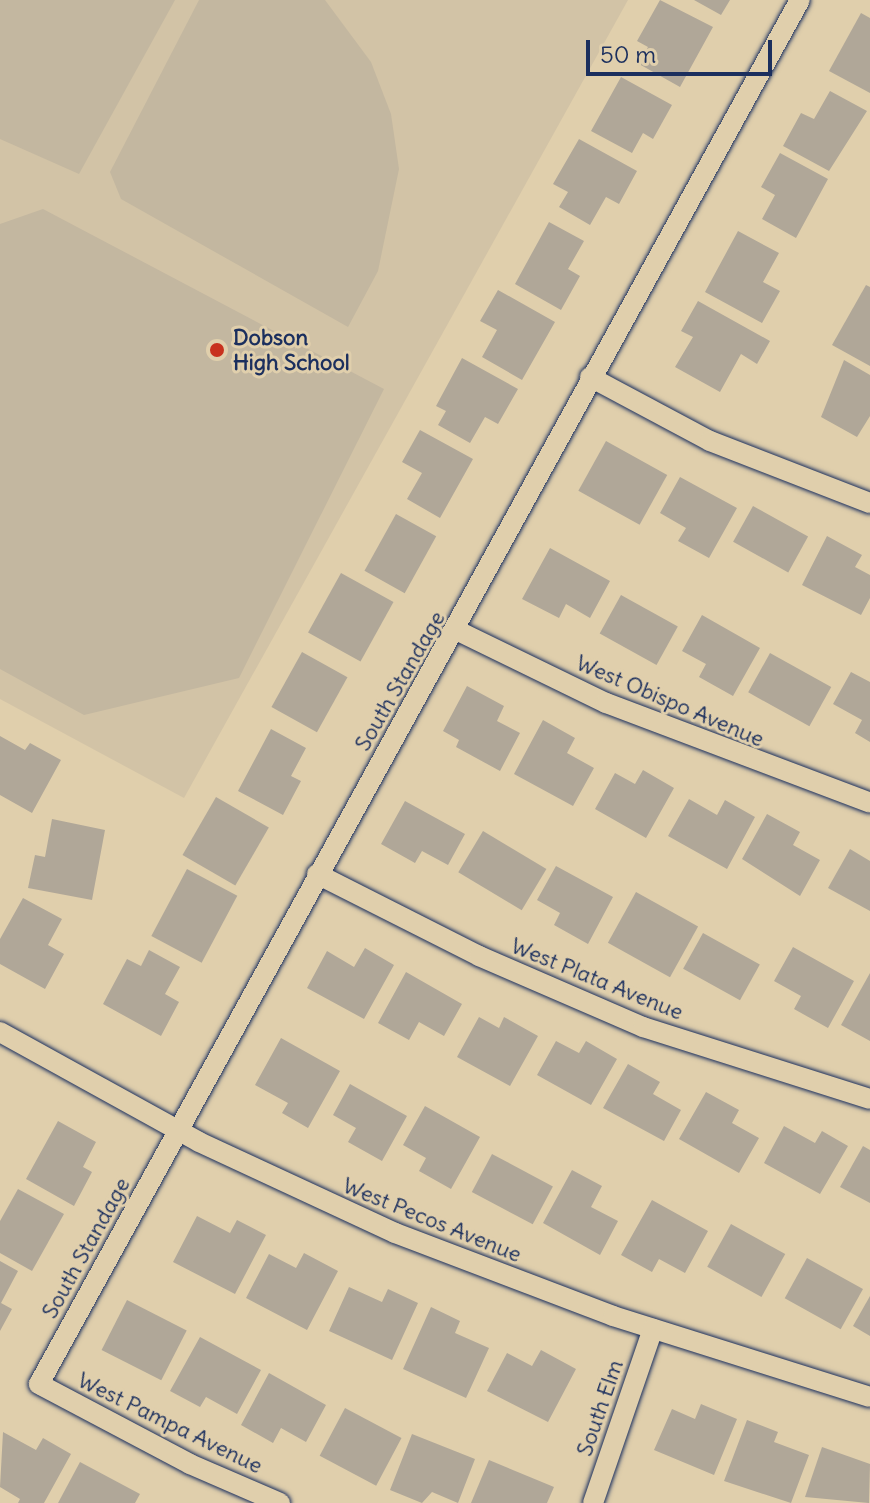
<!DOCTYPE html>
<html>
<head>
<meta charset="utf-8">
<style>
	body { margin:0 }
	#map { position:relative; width:870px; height:1503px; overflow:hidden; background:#e0cfac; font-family:Delius,sans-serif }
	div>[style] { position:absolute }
	.built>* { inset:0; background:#d2c3a6 }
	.green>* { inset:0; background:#c3b7a0 }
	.building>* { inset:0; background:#b0a798; transform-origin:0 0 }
	.roads { filter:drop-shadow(0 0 2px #1b2f5e) drop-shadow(0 0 2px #1b2f5e) }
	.street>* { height:20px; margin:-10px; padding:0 10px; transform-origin:10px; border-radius:10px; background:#e0cfac }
	.dots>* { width:22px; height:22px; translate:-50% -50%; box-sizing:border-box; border:4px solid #e0cfac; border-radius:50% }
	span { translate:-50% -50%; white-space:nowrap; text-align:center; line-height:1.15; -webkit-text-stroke:6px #e0cfac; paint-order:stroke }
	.poi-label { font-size:22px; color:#1b2f5e; font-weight:700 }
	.left { translate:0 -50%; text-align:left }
	.street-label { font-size:22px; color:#1b2f5e }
	.scale { position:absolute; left:586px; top:40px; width:186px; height:36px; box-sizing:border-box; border:4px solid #1b2f5e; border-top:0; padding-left:10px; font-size:24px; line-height:28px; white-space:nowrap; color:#1b2f5e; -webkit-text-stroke:6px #e0cfac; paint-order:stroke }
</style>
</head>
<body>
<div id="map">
	<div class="built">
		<i style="clip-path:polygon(0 0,628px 0,184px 798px,0 699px)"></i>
	</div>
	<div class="green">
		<i style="clip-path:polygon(0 0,175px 0,79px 174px,0 139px)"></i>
		<i style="clip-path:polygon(199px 0,325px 0,371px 62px,391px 114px,399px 169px,378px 271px,348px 327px,121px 199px,110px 172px)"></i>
		<i style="clip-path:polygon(43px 209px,384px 389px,239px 678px,84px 715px,0 669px,0 224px)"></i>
	</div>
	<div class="building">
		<i style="clip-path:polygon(660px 0,713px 27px,680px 87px,639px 64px,648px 47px,637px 41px)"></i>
		<i style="clip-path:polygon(694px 0,730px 0,721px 15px)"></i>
		<i style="clip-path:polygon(861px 13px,870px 18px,870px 93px,829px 71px)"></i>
		<i style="clip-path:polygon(621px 77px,672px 105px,653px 139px,643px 133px,632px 153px,591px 131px)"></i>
		<i style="clip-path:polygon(830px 91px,867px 111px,829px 171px,783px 146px,801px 113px,814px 119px)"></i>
		<i style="clip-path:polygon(579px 139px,637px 171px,619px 204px,606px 197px,590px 225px,559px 207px,568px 192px,553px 184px)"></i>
		<i style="clip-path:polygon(780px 153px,828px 179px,796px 238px,762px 219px,775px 195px,761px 187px)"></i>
		<i style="clip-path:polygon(549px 222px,584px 241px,568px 269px,580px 276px,561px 310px,515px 284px)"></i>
		<i style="clip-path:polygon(738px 231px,779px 253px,763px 282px,780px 291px,762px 323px,705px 292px)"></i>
		<i style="clip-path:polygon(866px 285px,870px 287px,870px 366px,832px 345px)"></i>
		<i style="clip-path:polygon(498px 290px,555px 322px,522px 380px,482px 357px,497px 330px,480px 321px)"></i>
		<i style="clip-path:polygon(698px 301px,770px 341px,757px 364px,741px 354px,720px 392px,675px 367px,693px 337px,681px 331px)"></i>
		<i style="clip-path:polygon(462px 358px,518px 389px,498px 424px,485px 417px,470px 443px,438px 425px,446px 411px,436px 406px)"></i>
		<i style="clip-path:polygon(844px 360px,870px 375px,870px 416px,857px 437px,821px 417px)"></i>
		<i style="clip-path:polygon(420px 430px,473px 459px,440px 518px,407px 499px,422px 473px,402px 462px)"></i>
		<i style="left:606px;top:441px;width:70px;height:57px;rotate:29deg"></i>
		<i style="clip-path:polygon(680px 477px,737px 508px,709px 558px,678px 541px,686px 528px,660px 513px)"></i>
		<i style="left:753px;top:506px;width:63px;height:41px;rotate:29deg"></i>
		<i style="left:396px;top:514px;width:46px;height:65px;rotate:29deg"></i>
		<i style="clip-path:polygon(827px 536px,862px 555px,855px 567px,870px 575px,870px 598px,861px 615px,802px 585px)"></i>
		<i style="clip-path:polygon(550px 548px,610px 581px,590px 618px,566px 604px,559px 618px,522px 599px)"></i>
		<i style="left:341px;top:573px;width:60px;height:68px;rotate:29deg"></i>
		<i style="left:621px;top:595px;width:65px;height:44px;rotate:29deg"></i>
		<i style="clip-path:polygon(702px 615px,760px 648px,733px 696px,699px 677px,706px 664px,682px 651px)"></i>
		<i style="left:302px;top:652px;width:52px;height:63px;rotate:29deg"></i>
		<i style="left:770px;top:653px;width:70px;height:45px;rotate:29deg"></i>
		<i style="clip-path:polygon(851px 672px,870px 682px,870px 742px,855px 733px,862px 720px,833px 704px)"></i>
		<i style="clip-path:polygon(467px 686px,504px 706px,497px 721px,520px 733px,500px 771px,456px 747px,459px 740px,443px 731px)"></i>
		<i style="clip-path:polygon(543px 720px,575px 738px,567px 753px,594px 768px,573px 806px,514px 774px)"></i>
		<i style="clip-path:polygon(271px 729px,306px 748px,291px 776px,301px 781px,283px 815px,238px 791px)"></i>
		<i style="clip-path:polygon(0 736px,25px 750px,30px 743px,61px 760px,32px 813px,0 795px)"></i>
		<i style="clip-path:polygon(643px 770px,674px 788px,646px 838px,595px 809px,615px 773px,635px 784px)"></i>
		<i style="left:216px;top:797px;width:61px;height:67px;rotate:30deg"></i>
		<i style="clip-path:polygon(689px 799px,717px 815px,725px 800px,755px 817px,727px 869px,668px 836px)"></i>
		<i style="clip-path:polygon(405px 801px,465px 834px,448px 865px,422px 851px,415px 863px,381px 844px)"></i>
		<i style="clip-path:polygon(767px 814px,800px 832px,793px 845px,820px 860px,800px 896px,742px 859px)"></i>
		<i style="clip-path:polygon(52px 819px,105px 830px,92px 900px,28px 888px,35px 855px,45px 857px)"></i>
		<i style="left:483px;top:831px;width:74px;height:48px;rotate:31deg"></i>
		<i style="clip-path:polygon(850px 849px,870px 861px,870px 911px,828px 888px)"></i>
		<i style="clip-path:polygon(556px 866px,613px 897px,588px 944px,554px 925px,560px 913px,537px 900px)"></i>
		<i style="left:187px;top:869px;width:57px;height:76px;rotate:28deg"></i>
		<i style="left:636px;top:892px;width:71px;height:58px;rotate:29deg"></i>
		<i style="clip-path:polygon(23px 898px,62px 919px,48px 945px,64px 954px,45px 989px,0 964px,0 939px)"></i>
		<i style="left:703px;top:933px;width:65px;height:41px;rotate:29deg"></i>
		<i style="clip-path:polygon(793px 947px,854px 981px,828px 1028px,794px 1009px,801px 996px,774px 981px)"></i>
		<i style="clip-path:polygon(365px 948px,394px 965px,364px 1019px,307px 988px,327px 951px,354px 967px)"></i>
		<i style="clip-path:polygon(149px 950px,180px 967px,165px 994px,179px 1002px,161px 1036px,103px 1004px,127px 959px,141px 966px)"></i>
		<i style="clip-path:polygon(406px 972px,462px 1004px,444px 1036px,419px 1022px,409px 1040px,378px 1023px)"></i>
		<i style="clip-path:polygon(870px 973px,870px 1041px,841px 1025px)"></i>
		<i style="clip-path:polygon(479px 1017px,499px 1028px,504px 1017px,538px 1036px,510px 1086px,457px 1057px)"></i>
		<i style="clip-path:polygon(281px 1038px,340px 1071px,308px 1128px,282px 1113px,288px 1103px,255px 1085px)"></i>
		<i style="clip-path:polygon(556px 1041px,579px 1053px,586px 1041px,617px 1059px,591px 1105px,537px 1075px)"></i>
		<i style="clip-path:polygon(628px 1064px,660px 1082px,653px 1094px,681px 1110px,664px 1141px,603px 1108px)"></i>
		<i style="clip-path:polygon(350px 1084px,407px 1116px,382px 1161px,348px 1142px,356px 1128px,333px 1115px)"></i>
		<i style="clip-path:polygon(706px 1092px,739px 1110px,732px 1123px,759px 1138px,739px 1173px,679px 1139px)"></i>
		<i style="clip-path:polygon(425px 1106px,480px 1137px,451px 1189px,419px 1171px,426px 1158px,403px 1145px)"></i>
		<i style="clip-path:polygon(58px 1121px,96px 1142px,83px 1167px,92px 1172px,74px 1206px,26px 1179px)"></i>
		<i style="clip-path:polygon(784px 1126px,815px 1143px,822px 1131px,848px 1146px,820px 1194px,764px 1163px)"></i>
		<i style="clip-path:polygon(863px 1146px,870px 1150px,870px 1203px,840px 1187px)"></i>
		<i style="left:492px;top:1154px;width:69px;height:43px;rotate:28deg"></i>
		<i style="clip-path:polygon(572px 1170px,602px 1186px,591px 1207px,618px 1221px,600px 1255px,543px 1223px)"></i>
		<i style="clip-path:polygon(18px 1189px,64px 1214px,32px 1271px,0 1253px,0 1221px)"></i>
		<i style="clip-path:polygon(652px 1200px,708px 1231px,685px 1273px,659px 1259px,652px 1272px,621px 1255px)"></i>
		<i style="clip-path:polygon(197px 1216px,230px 1233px,237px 1220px,266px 1235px,235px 1294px,173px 1262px)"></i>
		<i style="left:731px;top:1224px;width:62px;height:49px;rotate:29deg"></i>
		<i style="clip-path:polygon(304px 1253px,338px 1271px,307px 1330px,246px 1298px,269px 1254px,296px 1268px)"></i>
		<i style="left:807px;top:1258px;width:64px;height:46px;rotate:29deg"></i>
		<i style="clip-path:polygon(0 1261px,18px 1271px,1px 1303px,12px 1309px,0 1331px)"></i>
		<i style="clip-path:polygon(349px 1287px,382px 1302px,388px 1289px,418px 1303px,392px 1360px,329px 1331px)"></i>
		<i style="clip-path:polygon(870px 1296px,870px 1336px,853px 1326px)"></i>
		<i style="left:127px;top:1300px;width:67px;height:56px;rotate:27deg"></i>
		<i style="clip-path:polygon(431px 1307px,460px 1321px,455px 1333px,489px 1348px,466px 1398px,403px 1369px)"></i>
		<i style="clip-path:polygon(200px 1337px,261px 1370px,237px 1414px,206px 1397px,200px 1407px,170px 1391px)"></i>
		<i style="clip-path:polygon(541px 1350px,576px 1369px,548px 1422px,487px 1391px,507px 1353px,532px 1366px)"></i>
		<i style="clip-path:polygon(269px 1373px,326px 1405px,306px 1442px,281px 1428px,273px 1443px,241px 1425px)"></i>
		<i style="clip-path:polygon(701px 1404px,737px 1419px,714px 1475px,654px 1450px,672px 1409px,695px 1419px)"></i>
		<i style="left:345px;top:1408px;width:64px;height:54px;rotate:28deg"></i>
		<i style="clip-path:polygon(747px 1420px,778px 1432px,774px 1442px,809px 1455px,791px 1503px,724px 1481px)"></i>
		<i style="clip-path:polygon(3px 1432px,36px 1450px,43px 1438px,71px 1454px,44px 1503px,18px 1503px,20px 1499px,0 1487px)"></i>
		<i style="clip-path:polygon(412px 1434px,475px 1459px,458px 1503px,432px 1492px,422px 1503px,390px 1490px)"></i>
		<i style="clip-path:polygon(822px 1447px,870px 1464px,869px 1503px,805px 1497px)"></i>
		<i style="clip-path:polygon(489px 1460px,554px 1487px,547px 1503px,471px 1503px)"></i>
		<i style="clip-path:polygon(80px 1462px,140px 1494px,135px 1503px,58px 1503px)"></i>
	</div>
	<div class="roads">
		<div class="street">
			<i style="left:590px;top:377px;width:136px;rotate:28.1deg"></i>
			<i style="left:710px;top:441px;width:172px;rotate:21.2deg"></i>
			<i style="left:456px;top:630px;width:167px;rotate:26deg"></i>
			<i style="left:606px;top:703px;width:282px;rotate:20.7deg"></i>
			<i style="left:317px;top:874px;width:182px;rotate:26.8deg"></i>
			<i style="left:479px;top:956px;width:179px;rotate:23.4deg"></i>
			<i style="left:643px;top:1027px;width:238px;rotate:17.6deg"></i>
			<i style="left:0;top:1032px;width:227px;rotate:28.9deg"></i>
			<i style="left:199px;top:1142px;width:216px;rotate:24.9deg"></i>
			<i style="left:395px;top:1233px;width:233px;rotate:20.8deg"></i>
			<i style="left:613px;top:1316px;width:269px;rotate:17.5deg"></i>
			<i style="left:280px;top:1503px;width:98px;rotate:-156.6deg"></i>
			<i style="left:190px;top:1464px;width:171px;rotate:-152.1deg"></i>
			<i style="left:39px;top:1384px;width:1579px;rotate:-61.2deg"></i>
			<i style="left:593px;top:1503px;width:184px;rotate:-71deg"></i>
		</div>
	</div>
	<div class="dots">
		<i style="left:217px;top:350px;background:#c8321e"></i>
	</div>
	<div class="poi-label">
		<span class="left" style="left:233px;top:350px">Dobson<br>High School</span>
	</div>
	<div class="street-label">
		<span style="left:400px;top:681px;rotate:-60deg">South Standage</span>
		<span style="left:670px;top:701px;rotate:23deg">West Obispo Avenue</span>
		<span style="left:597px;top:979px;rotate:22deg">West Plata Avenue</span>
		<span style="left:432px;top:1220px;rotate:22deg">West Pecos Avenue</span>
		<span style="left:86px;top:1248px;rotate:-61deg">South Standage</span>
		<span style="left:600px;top:1408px;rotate:-71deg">South Elm</span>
		<span style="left:170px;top:1423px;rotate:26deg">West Pampa Avenue</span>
	</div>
	<div class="scale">50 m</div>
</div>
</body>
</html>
